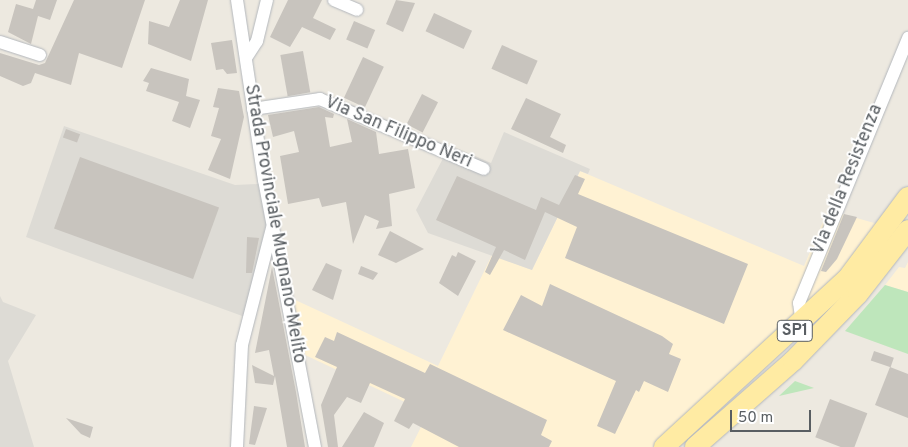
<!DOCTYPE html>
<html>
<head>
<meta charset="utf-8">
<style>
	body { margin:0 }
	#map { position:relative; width:908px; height:447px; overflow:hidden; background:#ede9e0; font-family:Overpass,sans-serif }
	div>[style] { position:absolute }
	.commercial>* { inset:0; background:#fff2d3 }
	.industrial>* { inset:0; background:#dddbd5 }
	.green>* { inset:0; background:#bee6bb }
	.building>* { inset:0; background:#c8c4be; transform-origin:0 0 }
	.roads { filter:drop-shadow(0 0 1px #b3b7bc) drop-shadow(0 0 1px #b3b7bc) }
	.street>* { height:12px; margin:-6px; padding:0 6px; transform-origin:6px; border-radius:6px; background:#fff }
	.primary>* { height:20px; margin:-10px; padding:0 10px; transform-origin:10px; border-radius:10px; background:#ffeba3 }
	span { translate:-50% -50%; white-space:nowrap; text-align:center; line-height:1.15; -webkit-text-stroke:4px #fff; paint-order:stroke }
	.shield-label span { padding:1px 4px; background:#fff; border:1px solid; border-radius:4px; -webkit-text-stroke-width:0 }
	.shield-label { font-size:16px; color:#595e62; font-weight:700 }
	.street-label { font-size:18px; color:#595e62 }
	.scale { position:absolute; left:730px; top:410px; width:81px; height:22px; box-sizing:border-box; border:2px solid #595e62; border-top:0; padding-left:6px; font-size:15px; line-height:18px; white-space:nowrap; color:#595e62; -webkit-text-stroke:4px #fff; paint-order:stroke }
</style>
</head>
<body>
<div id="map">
	<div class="commercial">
		<i style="clip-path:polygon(580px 171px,804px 266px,828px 210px,885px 226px,842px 278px,657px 447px,411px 447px,428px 413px,301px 353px,291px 298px,438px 366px,492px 255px,532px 270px)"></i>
		<i style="clip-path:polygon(908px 262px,908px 292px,885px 285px,899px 267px,905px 268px)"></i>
	</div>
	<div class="industrial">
		<i style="clip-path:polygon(64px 126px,235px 185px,258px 184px,266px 224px,245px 317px,26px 237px)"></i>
		<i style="clip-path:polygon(504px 132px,590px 169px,588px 174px,580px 171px,532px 270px,428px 233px,416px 210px,450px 145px,491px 163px)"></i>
		<i style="clip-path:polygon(0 296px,3px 302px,36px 315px,8px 361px,34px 447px,0 447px)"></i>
	</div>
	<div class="green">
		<i style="clip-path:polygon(885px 285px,908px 292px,908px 354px,845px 331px)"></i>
		<i style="clip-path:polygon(795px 381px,814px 388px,779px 396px)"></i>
	</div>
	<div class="building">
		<i style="clip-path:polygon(36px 0,57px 0,50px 20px,38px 16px,31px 44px,8px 32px,16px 4px,33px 9px)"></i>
		<i style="clip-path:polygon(74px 0,145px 0,122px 68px,79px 53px,71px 85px,35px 73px,31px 83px,23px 86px,0 76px,0 53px,39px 65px,45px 63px)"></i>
		<i style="clip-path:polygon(180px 0,208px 0,191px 61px,148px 44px,149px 21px,169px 27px)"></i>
		<i style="clip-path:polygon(288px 0,322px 0,313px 18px,336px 29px,330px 40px,302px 27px,290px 47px,270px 37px)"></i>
		<i style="clip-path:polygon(396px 0,415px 3px,403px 32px,386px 24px)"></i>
		<i style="left:434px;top:13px;width:42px;height:20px;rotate:25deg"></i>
		<i style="left:354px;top:21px;width:23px;height:20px;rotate:23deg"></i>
		<i style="clip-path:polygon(232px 40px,237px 73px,227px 74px,223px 69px,216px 70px,211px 43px)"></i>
		<i style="left:502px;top:45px;width:39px;height:26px;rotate:24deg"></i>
		<i style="left:303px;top:51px;width:42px;height:23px;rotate:80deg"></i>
		<i style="left:363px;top:57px;width:23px;height:45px;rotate:25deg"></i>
		<i style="clip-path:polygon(151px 68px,189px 79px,186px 96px,200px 100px,190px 128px,172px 121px,179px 102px,146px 91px,149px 83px,143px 81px)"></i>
		<i style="clip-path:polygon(218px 88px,239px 91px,244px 117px,230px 179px,208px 170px,221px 139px,211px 136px,219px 108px,213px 107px)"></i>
		<i style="left:422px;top:94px;width:18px;height:34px;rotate:27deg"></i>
		<i style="clip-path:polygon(526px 98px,561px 114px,550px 137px,566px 145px,563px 153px,511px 129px)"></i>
		<i style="clip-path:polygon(319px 107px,334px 114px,333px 118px,325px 117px,330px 147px,352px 142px,347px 119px,376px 132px,379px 154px,408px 149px,415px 188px,389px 194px,392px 226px,376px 229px,379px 221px,365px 215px,353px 244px,346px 202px,322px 207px,319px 198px,288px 204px,280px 156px,299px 152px,294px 131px,273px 137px,268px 115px)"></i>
		<i style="left:66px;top:129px;width:15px;height:9px;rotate:20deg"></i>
		<i style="left:80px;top:157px;width:148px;height:76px;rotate:20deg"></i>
		<i style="clip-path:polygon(575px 175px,585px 179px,578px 194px,748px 264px,724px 324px,565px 258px,577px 227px,545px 212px,525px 260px,504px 250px,490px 275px,485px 272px,496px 247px,436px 220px,457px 176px,536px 210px,541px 197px,559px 205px)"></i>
		<i style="clip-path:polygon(844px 214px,857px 217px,837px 259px,826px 272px,821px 271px)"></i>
		<i style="clip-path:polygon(390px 231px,424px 249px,396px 263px,378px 255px)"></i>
		<i style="clip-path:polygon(247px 237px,259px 238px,252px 273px,246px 273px)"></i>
		<i style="clip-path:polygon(458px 252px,476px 261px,458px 296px,439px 283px,452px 255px,456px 257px)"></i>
		<i style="clip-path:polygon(326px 263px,342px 270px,333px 300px,312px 290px)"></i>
		<i style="clip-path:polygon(361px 266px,378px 273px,373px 280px,358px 274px)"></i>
		<i style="clip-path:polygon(272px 267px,296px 392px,305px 447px,287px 447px,275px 376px,273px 385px,255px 383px,252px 365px,274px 376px,269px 350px,255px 353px)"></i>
		<i style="clip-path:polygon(550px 284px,662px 336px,673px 344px,669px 354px,681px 359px,668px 392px,644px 381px,639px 392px,636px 390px,615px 434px,597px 426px,616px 381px,503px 330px,521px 295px,542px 306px)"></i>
		<i style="clip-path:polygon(337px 332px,425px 373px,430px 364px,547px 420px,541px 435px,552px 441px,549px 447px,459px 447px,413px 423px,409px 429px,394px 421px,405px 399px,370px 383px,361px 403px,347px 397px,334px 415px,338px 447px,328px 447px,321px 405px,337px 367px,315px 357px,325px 337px,334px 341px)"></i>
		<i style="left:874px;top:351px;width:21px;height:10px;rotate:19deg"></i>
		<i style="clip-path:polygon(890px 367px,908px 374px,908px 418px,875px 405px)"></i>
		<i style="left:830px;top:399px;width:40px;height:41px;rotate:21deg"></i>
		<i style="clip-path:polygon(254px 406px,267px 408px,255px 445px,249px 444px)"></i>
		<i style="clip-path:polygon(364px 412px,384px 423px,374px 447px,342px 447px)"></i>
		<i style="clip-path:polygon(66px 418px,93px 427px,90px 438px,81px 434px)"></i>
	</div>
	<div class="roads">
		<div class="street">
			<i style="left:237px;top:0;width:182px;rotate:81.5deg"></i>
			<i style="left:264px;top:180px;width:272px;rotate:79.2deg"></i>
			<i style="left:334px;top:0;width:25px;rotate:23deg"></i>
			<i style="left:0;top:42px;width:42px;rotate:18deg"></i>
			<i style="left:246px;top:58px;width:20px;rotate:-57deg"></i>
			<i style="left:257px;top:41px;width:42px;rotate:-76.3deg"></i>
			<i style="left:253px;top:109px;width:68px;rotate:-8.5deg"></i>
			<i style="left:320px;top:99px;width:178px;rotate:23.1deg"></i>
			<i style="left:802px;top:324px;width:21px;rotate:-98deg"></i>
			<i style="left:799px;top:303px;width:287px;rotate:-67.6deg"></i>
			<i style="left:237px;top:447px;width:102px;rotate:-87.2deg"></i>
			<i style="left:242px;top:345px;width:121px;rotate:-75.6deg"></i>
		</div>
		<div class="primary">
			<i style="left:664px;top:447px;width:248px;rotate:-42.6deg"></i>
			<i style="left:847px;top:279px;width:102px;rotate:-53.4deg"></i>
			<i style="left:695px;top:447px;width:130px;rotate:-41.3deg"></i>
			<i style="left:793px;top:361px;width:93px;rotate:-45.9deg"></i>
			<i style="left:858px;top:294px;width:81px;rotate:-52deg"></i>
		</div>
	</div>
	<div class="shield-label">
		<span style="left:795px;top:331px">SP1</span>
	</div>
	<div class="street-label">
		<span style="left:398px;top:133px;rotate:23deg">Via San Filippo Neri</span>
		<span style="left:848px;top:180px;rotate:-68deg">Via della Resistenza</span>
		<span style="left:274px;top:224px;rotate:80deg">Strada Provinciale Mugnano-Melito</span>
	</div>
	<div class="scale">50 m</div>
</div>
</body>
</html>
